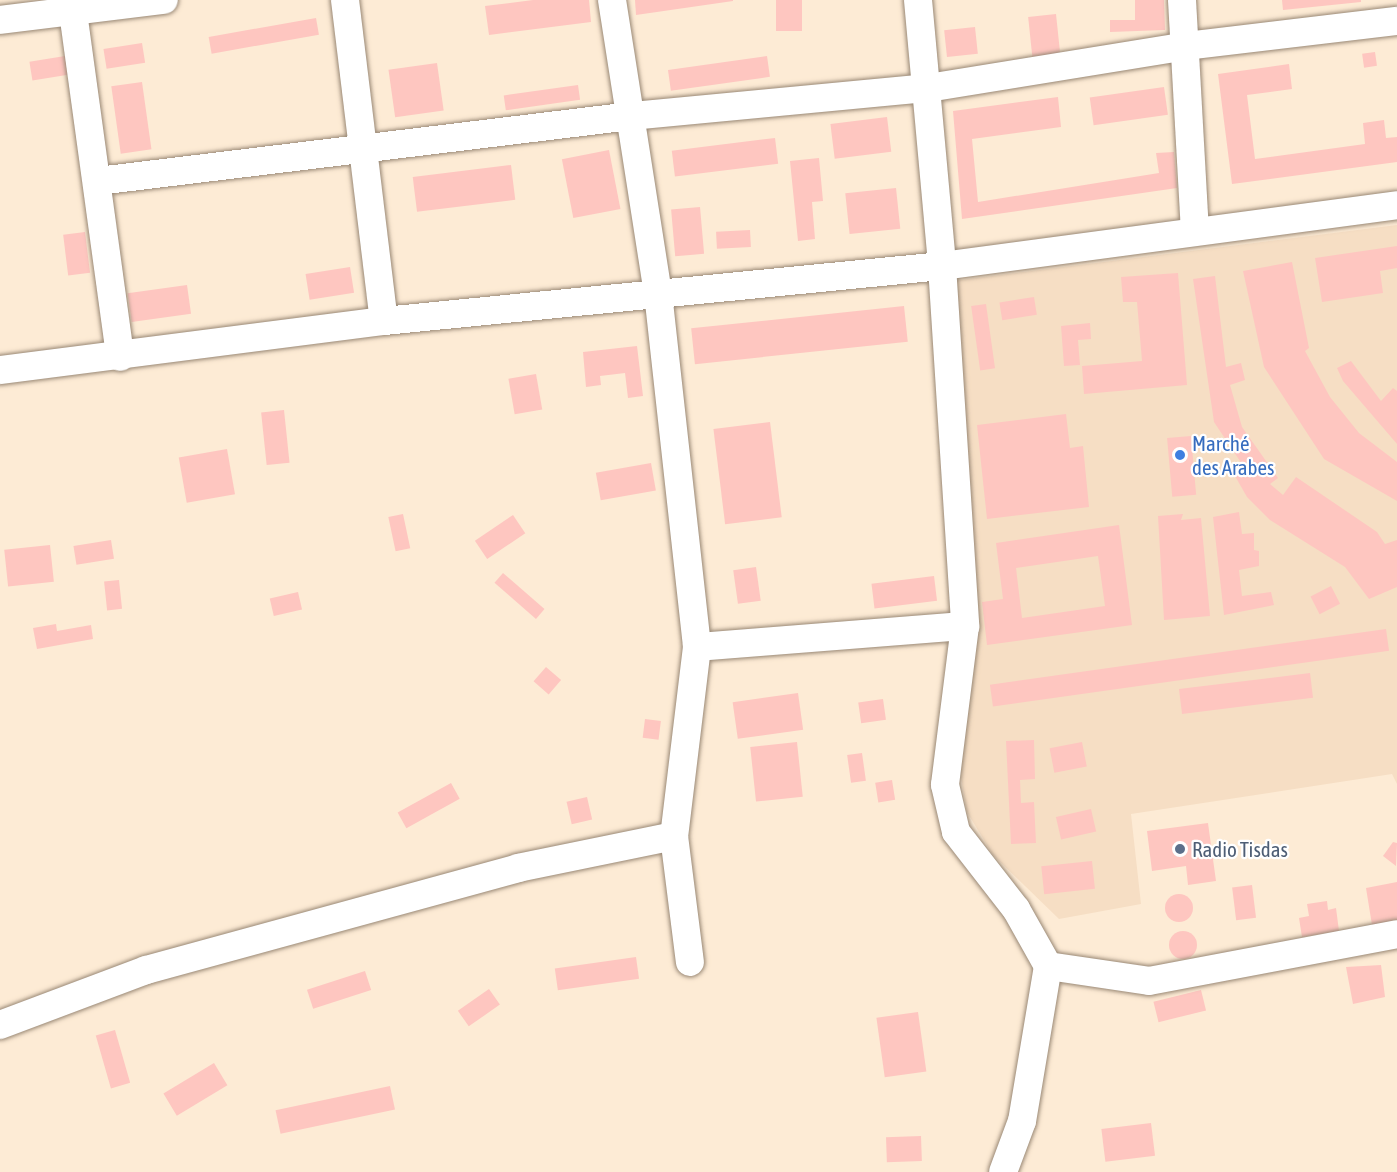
<!DOCTYPE html>
<html>
<head>
<meta charset="utf-8">
<style>
	body { margin:0 }
	#map { position:relative; width:1397px; height:1172px; overflow:hidden; background:#fdebd5; font-family:"Asap Condensed",sans-serif }
	div>[style] { position:absolute }
	.built>* { inset:0; background:#f6dec4 }
	.building>* { inset:0; background:#fec6c0; transform-origin:0 0 }
	.round { border-radius:50% }
	.roads { filter:drop-shadow(0 0 2px #998875) drop-shadow(0 0 2px #998875) }
	.minor>* { height:28px; margin:-14px; padding:0 14px; transform-origin:14px; border-radius:14px; background:#fff }
	.dots>* { width:16px; height:16px; translate:-50% -50%; box-sizing:border-box; border:3px solid #fff; border-radius:50% }
	span { translate:-50% -50%; white-space:nowrap; text-align:center; line-height:1.15; -webkit-text-stroke:4.5px #fff; paint-order:stroke }
	.shop-label { font-size:21px; color:#366cbe }
	.left { translate:0 -50%; text-align:left }
	.service-label { font-size:21px; color:#4e5e75 }
</style>
</head>
<body>
<div id="map">
	<div class="built">
		<i style="clip-path:polygon(1397px 225px,1397px 784px,1392px 774px,1131px 814px,1141px 904px,1059px 919px,993px 855px,967px 812px,959px 765px,953px 281px)"></i>
	</div>
	<div class="building">
		<i style="clip-path:polygon(533px 0,589px 0,591px 22px,489px 35px,485px 6px)"></i>
		<i style="clip-path:polygon(635px 0,733px 0,733px 1px,636px 15px)"></i>
		<i style="left:776px;top:0;width:26px;height:31px"></i>
		<i style="clip-path:polygon(1135px 0,1164px 0,1165px 30px,1110px 32px,1110px 20px,1135px 20px)"></i>
		<i style="clip-path:polygon(1282px 0,1361px 0,1361px 2px,1283px 10px)"></i>
		<i style="left:1056px;top:14px;width:40px;height:28px;rotate:84deg"></i>
		<i style="left:316px;top:18px;width:17px;height:109px;rotate:80deg"></i>
		<i style="left:975px;top:27px;width:27px;height:31px;rotate:84deg"></i>
		<i style="left:142px;top:43px;width:20px;height:39px;rotate:81deg"></i>
		<i style="left:1375px;top:52px;width:14px;height:13px;rotate:82deg"></i>
		<i style="left:65px;top:56px;width:19px;height:36px;rotate:81deg"></i>
		<i style="left:767px;top:56px;width:21px;height:100px;rotate:82deg"></i>
		<i style="left:437px;top:63px;width:48px;height:49px;rotate:82deg"></i>
		<i style="clip-path:polygon(1289px 64px,1292px 89px,1247px 95px,1255px 159px,1365px 144px,1363px 123px,1384px 120px,1386px 138px,1397px 137px,1397px 162px,1232px 184px,1218px 74px)"></i>
		<i style="left:142px;top:82px;width:68px;height:31px;rotate:82deg"></i>
		<i style="left:578px;top:85px;width:15px;height:75px;rotate:82deg"></i>
		<i style="left:1164px;top:87px;width:28px;height:75px;rotate:82deg"></i>
		<i style="clip-path:polygon(1058px 97px,1061px 127px,972px 139px,978px 202px,1159px 173px,1156px 153px,1174px 152px,1177px 188px,962px 219px,953px 111px)"></i>
		<i style="left:887px;top:117px;width:35px;height:57px;rotate:83deg"></i>
		<i style="left:775px;top:138px;width:26px;height:104px;rotate:83deg"></i>
		<i style="left:609px;top:150px;width:60px;height:48px;rotate:79deg"></i>
		<i style="clip-path:polygon(819px 158px,823px 201px,812px 202px,815px 239px,798px 241px,790px 161px)"></i>
		<i style="left:511px;top:165px;width:35px;height:99px;rotate:83deg"></i>
		<i style="left:896px;top:188px;width:41px;height:51px;rotate:84deg"></i>
		<i style="left:700px;top:207px;width:47px;height:29px;rotate:85deg"></i>
		<i style="left:750px;top:230px;width:17px;height:34px;rotate:87deg"></i>
		<i style="left:85px;top:232px;width:41px;height:22px;rotate:83deg"></i>
		<i style="clip-path:polygon(1397px 246px,1397px 268px,1380px 271px,1383px 293px,1322px 302px,1315px 258px)"></i>
		<i style="clip-path:polygon(1292px 262px,1309px 348px,1305px 351px,1330px 397px,1359px 433px,1397px 462px,1397px 501px,1324px 459px,1264px 367px,1243px 271px)"></i>
		<i style="left:350px;top:267px;width:26px;height:45px;rotate:81deg"></i>
		<i style="clip-path:polygon(1178px 273px,1187px 385px,1084px 394px,1082px 366px,1142px 361px,1137px 302px,1123px 302px,1121px 277px)"></i>
		<i style="clip-path:polygon(1215px 276px,1226px 367px,1241px 363px,1245px 380px,1230px 385px,1242px 427px,1278px 478px,1270px 484px,1283px 495px,1296px 477px,1377px 532px,1385px 544px,1397px 540px,1397px 587px,1369px 599px,1345px 567px,1270px 520px,1247px 497px,1235px 476px,1246px 470px,1214px 422px,1193px 279px)"></i>
		<i style="left:187px;top:285px;width:29px;height:60px;rotate:82deg"></i>
		<i style="left:1034px;top:297px;width:18px;height:35px;rotate:81deg"></i>
		<i style="left:986px;top:304px;width:65px;height:15px;rotate:82deg"></i>
		<i style="left:904px;top:306px;width:36px;height:214px;rotate:84deg"></i>
		<i style="clip-path:polygon(1090px 323px,1091px 339px,1078px 340px,1080px 365px,1064px 366px,1061px 326px)"></i>
		<i style="clip-path:polygon(637px 346px,643px 396px,628px 398px,625px 373px,600px 376px,601px 385px,586px 387px,583px 352px)"></i>
		<i style="clip-path:polygon(1351px 361px,1381px 401px,1393px 388px,1397px 391px,1397px 444px,1343px 381px,1337px 368px)"></i>
		<i style="left:536px;top:374px;width:36px;height:28px;rotate:80deg"></i>
		<i style="left:284px;top:410px;width:53px;height:23px;rotate:84deg"></i>
		<i style="clip-path:polygon(1066px 414px,1070px 448px,1083px 446px,1089px 507px,987px 519px,977px 425px)"></i>
		<i style="left:770px;top:422px;width:96px;height:57px;rotate:83deg"></i>
		<i style="left:1191px;top:436px;width:59px;height:24px;rotate:85deg"></i>
		<i style="left:227px;top:449px;width:46px;height:49px;rotate:80deg"></i>
		<i style="left:651px;top:463px;width:28px;height:56px;rotate:80deg"></i>
		<i style="clip-path:polygon(1239px 512px,1242px 534px,1254px 533px,1254px 550px,1259px 551px,1259px 566px,1239px 570px,1242px 596px,1271px 592px,1274px 605px,1224px 615px,1213px 517px)"></i>
		<i style="left:403px;top:514px;width:35px;height:15px;rotate:78deg"></i>
		<i style="clip-path:polygon(1183px 514px,1181px 520px,1201px 518px,1210px 616px,1164px 620px,1158px 516px)"></i>
		<i style="left:513px;top:515px;width:22px;height:46px;rotate:56deg"></i>
		<i style="clip-path:polygon(evenodd,1119px 525px,1132px 625px,987px 645px,982px 602px,1003px 599px,996px 543px,1119px 525px,1098px 556px,1105px 606px,1022px 618px,1016px 568px,1098px 556px)"></i>
		<i style="left:111px;top:540px;width:19px;height:38px;rotate:81deg"></i>
		<i style="left:50px;top:545px;width:37px;height:46px;rotate:84deg"></i>
		<i style="left:756px;top:567px;width:34px;height:23px;rotate:82deg"></i>
		<i style="left:503px;top:573px;width:55px;height:13px;rotate:41deg"></i>
		<i style="left:934px;top:576px;width:25px;height:63px;rotate:83deg"></i>
		<i style="left:119px;top:580px;width:29px;height:15px;rotate:84deg"></i>
		<i style="left:1331px;top:586px;width:20px;height:23px;rotate:63deg"></i>
		<i style="left:298px;top:592px;width:18px;height:29px;rotate:77deg"></i>
		<i style="clip-path:polygon(56px 624px,57px 631px,91px 625px,93px 639px,37px 649px,33px 628px)"></i>
		<i style="left:1386px;top:629px;width:22px;height:400px;rotate:82deg"></i>
		<i style="left:546px;top:667px;width:20px;height:19px;rotate:41deg"></i>
		<i style="left:1310px;top:673px;width:25px;height:132px;rotate:83deg"></i>
		<i style="left:798px;top:693px;width:37px;height:66px;rotate:82deg"></i>
		<i style="left:883px;top:699px;width:21px;height:25px;rotate:82deg"></i>
		<i style="left:645px;top:719px;width:16px;height:19px;rotate:7deg"></i>
		<i style="clip-path:polygon(1034px 740px,1035px 779px,1020px 780px,1021px 803px,1034px 802px,1036px 843px,1011px 844px,1006px 741px)"></i>
		<i style="left:797px;top:742px;width:55px;height:47px;rotate:84deg"></i>
		<i style="left:1082px;top:742px;width:25px;height:33px;rotate:79deg"></i>
		<i style="left:862px;top:753px;width:28px;height:15px;rotate:82deg"></i>
		<i style="left:892px;top:780px;width:20px;height:17px;rotate:81deg"></i>
		<i style="left:451px;top:783px;width:18px;height:61px;rotate:61deg"></i>
		<i style="left:587px;top:797px;width:23px;height:21px;rotate:77deg"></i>
		<i style="left:1091px;top:809px;width:23px;height:36px;rotate:77deg"></i>
		<i style="clip-path:polygon(1208px 823px,1216px 881px,1188px 885px,1186px 866px,1152px 871px,1147px 831px)"></i>
		<i style="clip-path:polygon(1393px 842px,1397px 843px,1396px 866px,1383px 856px)"></i>
		<i style="left:1092px;top:861px;width:28px;height:51px;rotate:84deg"></i>
		<i style="clip-path:polygon(1397px 882px,1397px 920px,1372px 925px,1366px 888px)"></i>
		<i style="left:1252px;top:885px;width:33px;height:20px;rotate:83deg"></i>
		<i class="round" style="left:1165px;top:894px;width:28px;height:28px"></i>
		<i style="clip-path:polygon(1327px 901px,1328px 910px,1336px 908px,1339px 931px,1302px 937px,1299px 918px,1309px 916px,1307px 904px)"></i>
		<i class="round" style="left:1169px;top:931px;width:28px;height:28px"></i>
		<i style="left:636px;top:957px;width:22px;height:82px;rotate:82deg"></i>
		<i style="clip-path:polygon(1381px 965px,1385px 997px,1353px 1004px,1346px 967px)"></i>
		<i style="left:365px;top:971px;width:20px;height:61px;rotate:72deg"></i>
		<i style="left:489px;top:989px;width:19px;height:38px;rotate:55deg"></i>
		<i style="left:1201px;top:990px;width:21px;height:49px;rotate:76deg"></i>
		<i style="left:918px;top:1012px;width:60px;height:42px;rotate:82deg"></i>
		<i style="left:115px;top:1030px;width:55px;height:20px;rotate:74deg"></i>
		<i style="left:214px;top:1063px;width:26px;height:59px;rotate:59deg"></i>
		<i style="left:390px;top:1086px;width:24px;height:117px;rotate:78deg"></i>
		<i style="left:1151px;top:1123px;width:33px;height:50px;rotate:83deg"></i>
		<i style="left:921px;top:1136px;width:25px;height:35px;rotate:88deg"></i>
	</div>
	<div class="roads">
		<div class="minor">
			<i style="left:345px;top:0;width:323px;rotate:83.1deg"></i>
			<i style="left:612px;top:0;width:297px;rotate:81.1deg"></i>
			<i style="left:658px;top:293px;width:356px;rotate:83.7deg"></i>
			<i style="left:697px;top:647px;width:190px;rotate:96.9deg"></i>
			<i style="left:674px;top:836px;width:127px;rotate:82.8deg"></i>
			<i style="left:918px;top:0;width:267px;rotate:84.8deg"></i>
			<i style="left:942px;top:266px;width:361px;rotate:86.3deg"></i>
			<i style="left:965px;top:626px;width:160px;rotate:97.2deg"></i>
			<i style="left:945px;top:785px;width:48px;rotate:76.8deg"></i>
			<i style="left:956px;top:832px;width:98px;rotate:52.1deg"></i>
			<i style="left:1016px;top:909px;width:65px;rotate:60.7deg"></i>
			<i style="left:1048px;top:966px;width:157px;rotate:99.5deg"></i>
			<i style="left:1022px;top:1121px;width:54px;rotate:110.4deg"></i>
			<i style="left:1182px;top:0;width:231px;rotate:86.8deg"></i>
			<i style="left:73px;top:12px;width:348px;rotate:82.2deg"></i>
			<i style="left:0;top:20px;width:165px;rotate:-7deg"></i>
			<i style="left:98px;top:181px;width:537px;rotate:-6.95deg"></i>
			<i style="left:631px;top:116px;width:298px;rotate:-5.4deg"></i>
			<i style="left:928px;top:88px;width:261px;rotate:-9.2deg"></i>
			<i style="left:1186px;top:46px;width:212px;rotate:-6.8deg"></i>
			<i style="left:0;top:370px;width:387px;rotate:-7.3deg"></i>
			<i style="left:384px;top:321px;width:561px;rotate:-5.63deg"></i>
			<i style="left:942px;top:266px;width:459px;rotate:-7.6deg"></i>
			<i style="left:697px;top:647px;width:269px;rotate:-4.5deg"></i>
			<i style="left:1048px;top:966px;width:102px;rotate:8.4deg"></i>
			<i style="left:1149px;top:981px;width:252px;rotate:-10.7deg"></i>
			<i style="left:0;top:1025px;width:156px;rotate:-20.6deg"></i>
			<i style="left:146px;top:970px;width:386px;rotate:-15.3deg"></i>
			<i style="left:518px;top:868px;width:159px;rotate:-11.6deg"></i>
		</div>
	</div>
	<div class="dots">
		<i style="left:1180px;top:455px;background:#3f7fe0"></i>
		<i style="left:1180px;top:849px;background:#5c6f8a"></i>
	</div>
	<div class="shop-label">
		<span class="left" style="left:1192px;top:455px">Marché<br>des Arabes</span>
	</div>
	<div class="service-label">
		<span class="left" style="left:1192px;top:849px">Radio Tisdas</span>
	</div>
</div>
</body>
</html>
